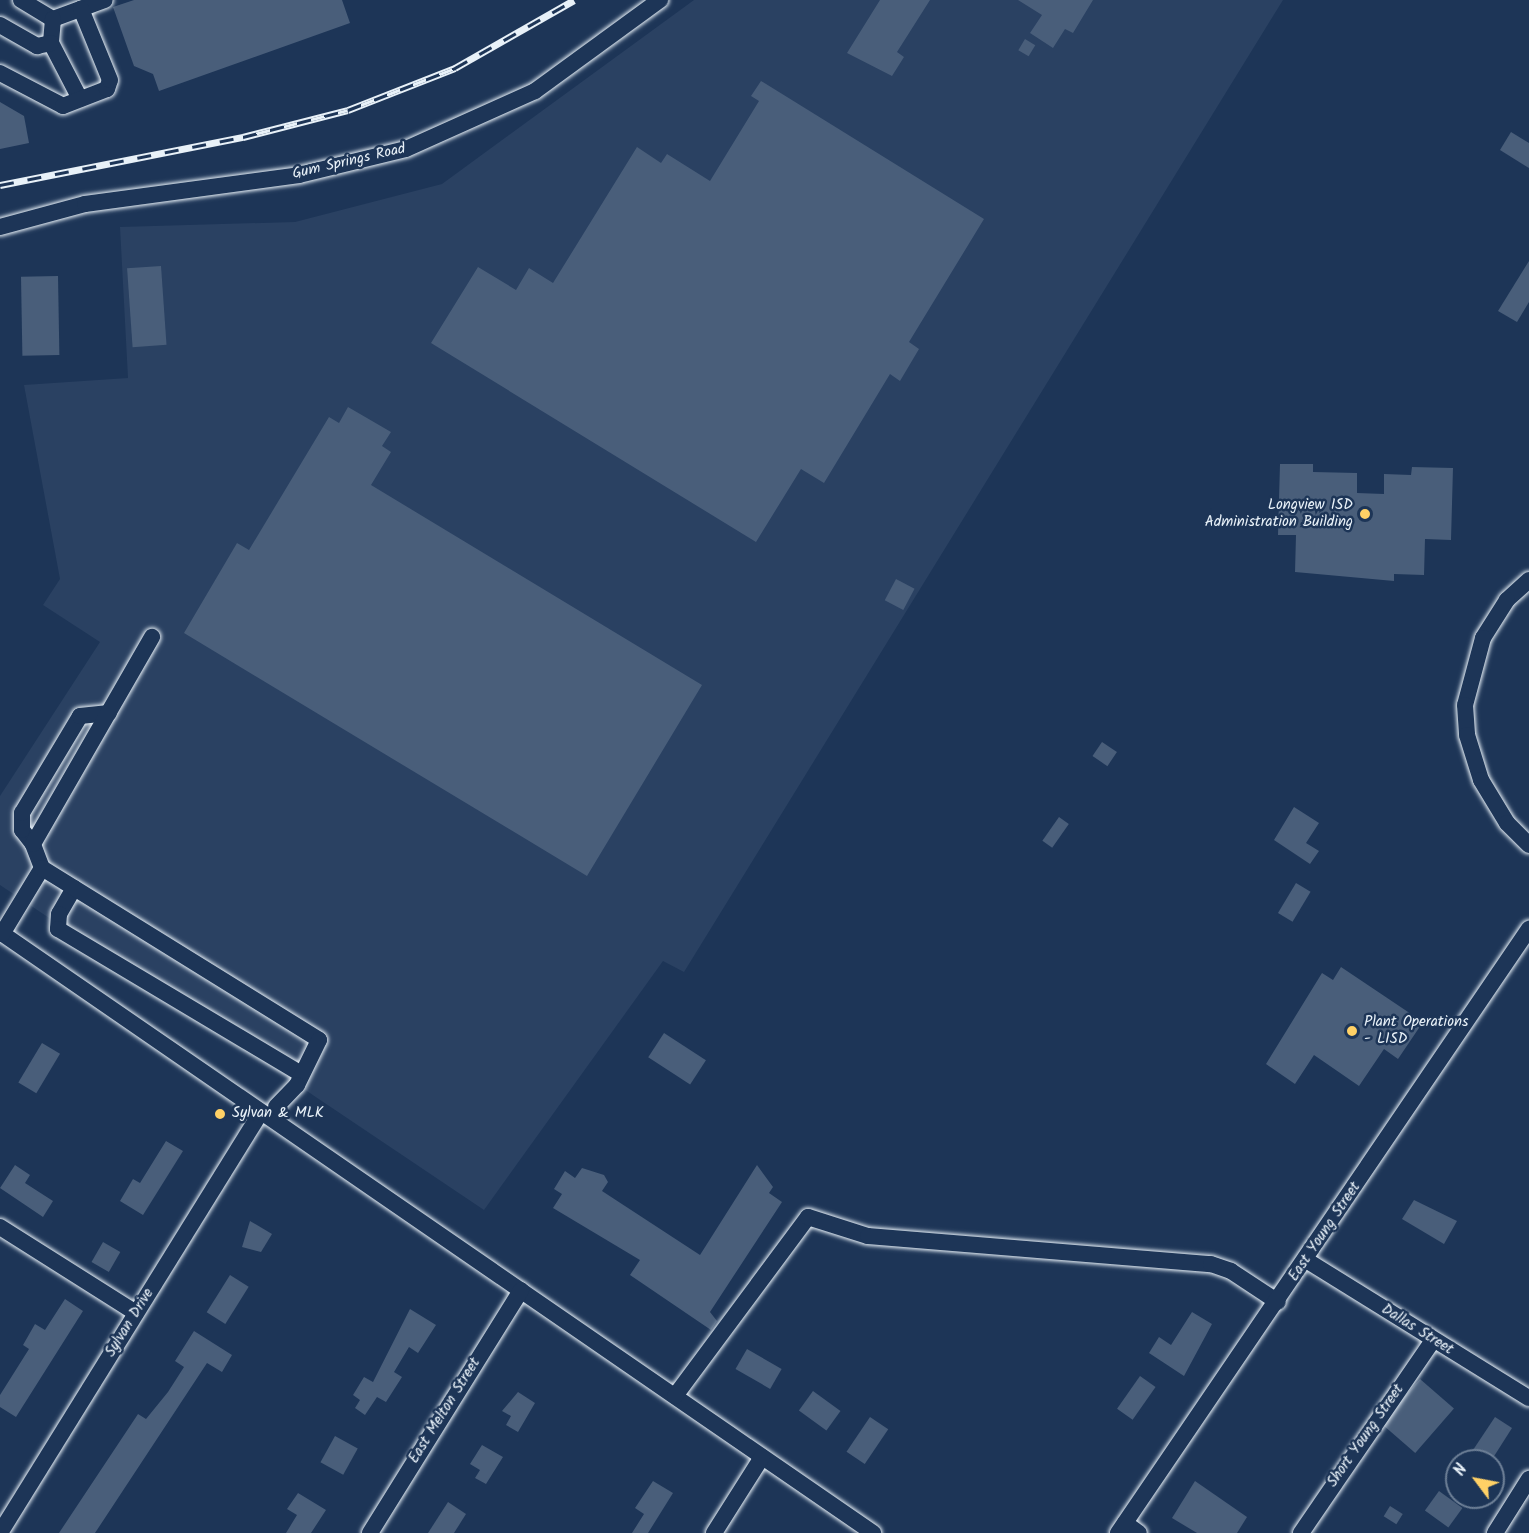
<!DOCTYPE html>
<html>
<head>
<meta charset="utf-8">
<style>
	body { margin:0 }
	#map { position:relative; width:1529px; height:1533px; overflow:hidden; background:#1d3557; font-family:Kalam,sans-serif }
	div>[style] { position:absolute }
	.built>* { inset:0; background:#2a4162 }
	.building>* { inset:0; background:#495e7a; transform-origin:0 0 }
	.roads { filter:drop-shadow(0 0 2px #e8f1f8) drop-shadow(0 0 2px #e8f1f8) }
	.minor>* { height:16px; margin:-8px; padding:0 8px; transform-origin:8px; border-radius:8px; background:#1d3557 }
	.rail>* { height:7px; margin-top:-3.5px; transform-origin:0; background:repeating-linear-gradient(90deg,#1d3557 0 14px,#e8f1f8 0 28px); box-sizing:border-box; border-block:2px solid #e8f1f8 }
	.dots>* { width:16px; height:16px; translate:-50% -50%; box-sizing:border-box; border:3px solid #1d3557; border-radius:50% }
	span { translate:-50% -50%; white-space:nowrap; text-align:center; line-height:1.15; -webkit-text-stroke:5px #1d3557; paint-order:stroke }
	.street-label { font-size:15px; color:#e8f1f8 }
	.poi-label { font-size:15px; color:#e8f1f8 }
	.right { translate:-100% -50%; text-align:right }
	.left { translate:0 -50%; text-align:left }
	.north { position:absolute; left:1445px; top:1449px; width:60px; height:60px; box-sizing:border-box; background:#1d3557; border:2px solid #6e8097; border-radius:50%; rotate:302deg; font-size:16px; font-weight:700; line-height:24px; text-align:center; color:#e8f1f8 }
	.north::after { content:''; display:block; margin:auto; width:21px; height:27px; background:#ffd166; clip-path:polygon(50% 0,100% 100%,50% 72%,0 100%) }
</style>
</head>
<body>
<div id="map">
	<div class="built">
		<i style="clip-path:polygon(694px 0,1283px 0,684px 972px,663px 961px,484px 1210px,0 885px,0 796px,100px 642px,43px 605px,60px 579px,24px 385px,128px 378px,120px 227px,295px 222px,442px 184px)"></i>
	</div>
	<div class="building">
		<i style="clip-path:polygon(134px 0,342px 0,350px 23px,159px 91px,153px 74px,134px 66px,113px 7px)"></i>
		<i style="clip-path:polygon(880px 0,930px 0,897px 52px,904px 57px,892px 76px,847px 53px)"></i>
		<i style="clip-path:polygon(1018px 0,1093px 0,1073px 33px,1065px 29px,1053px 48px,1030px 33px,1042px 15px)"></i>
		<i style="left:1025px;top:39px;width:12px;height:13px;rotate:31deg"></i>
		<i style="clip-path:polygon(761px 81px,984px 219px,909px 342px,919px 349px,900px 381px,890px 374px,824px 483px,801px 469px,756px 542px,431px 343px,478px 267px,516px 290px,529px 268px,553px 283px,637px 147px,661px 163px,667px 154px,710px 181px,759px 101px,751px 96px)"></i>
		<i style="clip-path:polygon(0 102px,24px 116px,29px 143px,0 149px)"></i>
		<i style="clip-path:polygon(1511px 132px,1529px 143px,1529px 168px,1500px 150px)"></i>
		<i style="clip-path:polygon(1529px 261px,1529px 302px,1517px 322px,1498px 311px)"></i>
		<i style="left:161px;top:266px;width:79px;height:34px;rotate:86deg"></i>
		<i style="left:58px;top:276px;width:79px;height:37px;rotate:89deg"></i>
		<i style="clip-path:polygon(348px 407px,391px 432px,382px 446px,391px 452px,371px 485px,702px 685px,587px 876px,184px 633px,237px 543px,249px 550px,329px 417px,339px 423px)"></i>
		<i style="clip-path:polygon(1280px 464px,1313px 464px,1313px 472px,1357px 473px,1357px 493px,1384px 494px,1384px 474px,1411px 475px,1412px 467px,1453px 468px,1451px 540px,1425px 539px,1424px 575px,1394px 574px,1394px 581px,1295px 572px,1296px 535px,1278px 535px)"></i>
		<i style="left:896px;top:579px;width:21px;height:24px;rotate:28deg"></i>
		<i style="left:1102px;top:742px;width:18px;height:17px;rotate:34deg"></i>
		<i style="clip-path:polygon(1294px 807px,1319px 823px,1306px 843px,1319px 851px,1310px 864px,1274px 840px)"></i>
		<i style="left:1059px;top:817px;width:12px;height:29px;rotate:35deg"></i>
		<i style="left:1296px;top:883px;width:17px;height:35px;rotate:31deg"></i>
		<i style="clip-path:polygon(1341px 967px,1423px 1022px,1398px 1059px,1384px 1049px,1359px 1086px,1314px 1055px,1295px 1084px,1266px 1064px,1322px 973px,1333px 980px)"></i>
		<i style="left:664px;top:1033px;width:50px;height:29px;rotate:33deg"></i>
		<i style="left:42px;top:1043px;width:21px;height:46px;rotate:31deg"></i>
		<i style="clip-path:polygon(166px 1141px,183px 1151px,143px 1215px,120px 1201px,133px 1179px,140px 1183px)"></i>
		<i style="clip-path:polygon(15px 1165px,30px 1175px,25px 1183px,53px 1201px,43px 1217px,0 1188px)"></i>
		<i style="clip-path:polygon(757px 1165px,773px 1187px,769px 1193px,782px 1202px,710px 1312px,717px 1321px,711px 1330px,630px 1275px,640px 1260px,553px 1208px,562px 1194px,554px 1189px,565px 1171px,575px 1178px,582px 1168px,604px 1175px,608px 1182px,602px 1191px,700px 1255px)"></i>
		<i style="clip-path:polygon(1414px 1200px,1457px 1221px,1444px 1244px,1402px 1219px)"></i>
		<i style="clip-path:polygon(250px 1221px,272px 1234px,261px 1252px,242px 1247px)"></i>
		<i style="left:103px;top:1242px;width:20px;height:23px;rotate:30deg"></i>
		<i style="left:230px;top:1275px;width:22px;height:44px;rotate:32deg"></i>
		<i style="clip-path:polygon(65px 1299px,83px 1311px,16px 1417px,0 1407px,0 1395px,29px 1349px,23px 1345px,35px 1324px,45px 1330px)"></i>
		<i style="clip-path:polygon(410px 1309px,436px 1325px,418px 1353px,409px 1347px,394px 1372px,402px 1377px,386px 1402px,377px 1397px,365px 1415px,355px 1408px,360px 1400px,353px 1395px,364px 1377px,373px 1382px)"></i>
		<i style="clip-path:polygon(1192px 1312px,1212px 1324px,1184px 1376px,1149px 1353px,1159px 1337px,1171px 1345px)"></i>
		<i style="clip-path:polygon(194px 1331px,232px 1355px,222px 1372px,207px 1363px,95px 1533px,59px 1533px,138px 1414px,146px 1419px,168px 1392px,184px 1367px,175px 1361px)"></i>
		<i style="left:747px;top:1349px;width:40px;height:23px;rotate:30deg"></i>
		<i style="left:1140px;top:1376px;width:19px;height:40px;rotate:35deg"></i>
		<i style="left:1420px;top:1379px;width:45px;height:59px;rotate:41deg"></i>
		<i style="left:813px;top:1391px;width:34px;height:24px;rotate:36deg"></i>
		<i style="clip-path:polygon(518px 1392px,535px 1403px,518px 1432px,506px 1425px,511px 1416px,502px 1411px)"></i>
		<i style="left:870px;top:1417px;width:22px;height:42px;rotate:34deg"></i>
		<i style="clip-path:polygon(1495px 1417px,1512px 1428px,1491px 1461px,1482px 1461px,1471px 1453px)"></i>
		<i style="left:335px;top:1436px;width:26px;height:30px;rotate:29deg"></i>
		<i style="clip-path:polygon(482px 1445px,503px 1457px,486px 1484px,475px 1478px,480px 1470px,470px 1464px)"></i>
		<i style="clip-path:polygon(653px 1481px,673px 1493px,648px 1533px,632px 1533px,644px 1514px,635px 1508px)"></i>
		<i style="clip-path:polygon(1195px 1481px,1247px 1517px,1237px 1533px,1197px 1533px,1172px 1518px)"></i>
		<i style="left:1439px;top:1491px;width:29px;height:24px;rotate:36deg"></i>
		<i style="clip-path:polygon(298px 1493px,326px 1510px,311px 1533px,286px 1533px,297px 1515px,287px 1509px)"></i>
		<i style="clip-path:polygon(448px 1502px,466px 1514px,454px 1533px,428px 1533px)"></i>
		<i style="left:1390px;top:1506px;width:15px;height:12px;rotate:32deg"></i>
	</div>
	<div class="roads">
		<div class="minor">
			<i style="left:21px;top:0;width:37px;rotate:31deg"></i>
			<i style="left:53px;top:19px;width:55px;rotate:-20.1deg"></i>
			<i style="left:53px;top:19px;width:24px;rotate:95deg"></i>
			<i style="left:51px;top:43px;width:63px;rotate:62.6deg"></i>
			<i style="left:0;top:25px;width:43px;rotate:29.6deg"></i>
			<i style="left:37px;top:46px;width:14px;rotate:-12deg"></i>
			<i style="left:0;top:73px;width:71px;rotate:27.6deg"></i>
			<i style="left:63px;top:106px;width:47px;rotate:-21.1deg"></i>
			<i style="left:107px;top:89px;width:9px;rotate:-72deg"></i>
			<i style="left:110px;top:80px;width:77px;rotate:-112.2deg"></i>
			<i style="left:0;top:227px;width:88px;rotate:-15.1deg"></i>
			<i style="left:85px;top:204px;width:216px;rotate:-7.7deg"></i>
			<i style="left:299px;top:175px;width:110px;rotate:-13.7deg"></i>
			<i style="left:406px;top:149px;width:141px;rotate:-24.2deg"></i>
			<i style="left:535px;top:91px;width:155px;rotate:-36.1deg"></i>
			<i style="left:1529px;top:580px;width:30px;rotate:138deg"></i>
			<i style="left:1507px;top:600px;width:45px;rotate:122.3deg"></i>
			<i style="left:1483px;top:638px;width:69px;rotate:105deg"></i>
			<i style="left:1465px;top:705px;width:30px;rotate:86deg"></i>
			<i style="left:1467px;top:735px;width:47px;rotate:72.7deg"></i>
			<i style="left:1481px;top:780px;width:50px;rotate:58.8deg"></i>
			<i style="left:1507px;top:823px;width:31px;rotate:45deg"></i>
			<i style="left:33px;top:844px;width:18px;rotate:-128deg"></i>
			<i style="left:22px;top:830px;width:17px;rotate:-90deg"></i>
			<i style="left:22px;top:813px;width:113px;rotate:-59.1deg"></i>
			<i style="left:80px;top:716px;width:29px;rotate:-6deg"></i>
			<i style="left:42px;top:868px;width:26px;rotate:-111deg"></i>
			<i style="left:33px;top:844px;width:239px;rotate:-60.1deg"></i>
			<i style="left:74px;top:888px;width:30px;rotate:120deg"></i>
			<i style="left:59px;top:914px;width:15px;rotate:94deg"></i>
			<i style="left:58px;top:929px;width:282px;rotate:30.8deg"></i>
			<i style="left:0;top:932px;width:1060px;rotate:34.54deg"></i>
			<i style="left:2px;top:934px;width:77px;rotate:-58.8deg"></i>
			<i style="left:42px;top:868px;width:326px;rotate:31.8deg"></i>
			<i style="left:319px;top:1040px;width:50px;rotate:116.1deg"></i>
			<i style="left:297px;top:1085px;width:30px;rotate:134deg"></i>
			<i style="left:0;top:1227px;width:161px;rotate:32.3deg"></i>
			<i style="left:1306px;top:1260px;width:262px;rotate:31.8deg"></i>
			<i style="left:675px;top:1396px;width:223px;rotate:-53.4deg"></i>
			<i style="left:808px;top:1217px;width:63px;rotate:17.6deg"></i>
			<i style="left:868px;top:1236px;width:344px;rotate:4.7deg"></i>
			<i style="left:1211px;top:1264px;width:21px;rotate:19deg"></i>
			<i style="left:1231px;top:1271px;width:56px;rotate:33.4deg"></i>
			<i style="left:1125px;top:1523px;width:17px;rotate:36deg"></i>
			<i style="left:0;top:1533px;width:494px;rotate:-58.2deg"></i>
			<i style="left:370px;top:1533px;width:286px;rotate:-58.1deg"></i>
			<i style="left:714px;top:1533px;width:90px;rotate:-57.7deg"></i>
			<i style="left:1118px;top:1533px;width:731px;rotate:-55.77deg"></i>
			<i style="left:1301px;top:1533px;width:234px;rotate:-55.6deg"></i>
			<i style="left:1495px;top:1533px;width:64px;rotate:-57.8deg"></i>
		</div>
	</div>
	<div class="rail">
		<i style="left:0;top:185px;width:248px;rotate:-11.2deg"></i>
		<i style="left:243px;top:137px;width:108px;rotate:-14.4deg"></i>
		<i style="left:348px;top:110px;width:115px;rotate:-21.4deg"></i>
		<i style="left:455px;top:68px;width:137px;rotate:-29.7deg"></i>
	</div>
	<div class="dots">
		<i style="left:1365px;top:514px;background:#ffd166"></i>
		<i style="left:1352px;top:1031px;background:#ffd166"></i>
		<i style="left:220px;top:1114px;background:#ffd166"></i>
	</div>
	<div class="street-label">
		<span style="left:349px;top:162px;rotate:-13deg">Gum Springs Road</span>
		<span style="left:1325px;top:1232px;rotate:-56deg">East Young Street</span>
		<span style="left:130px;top:1323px;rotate:-58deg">Sylvan Drive</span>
		<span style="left:1417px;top:1330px;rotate:32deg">Dallas Street</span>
		<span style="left:445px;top:1411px;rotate:-58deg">East Melton Street</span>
		<span style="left:1366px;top:1436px;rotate:-55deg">Short Young Street</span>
	</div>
	<div class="poi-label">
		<span class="right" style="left:1353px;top:514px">Longview ISD<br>Administration Building</span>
		<span class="left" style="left:1364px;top:1031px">Plant Operations<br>- LISD</span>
		<span class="left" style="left:232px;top:1114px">Sylvan &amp; MLK</span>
	</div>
	<div class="north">N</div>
</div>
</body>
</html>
